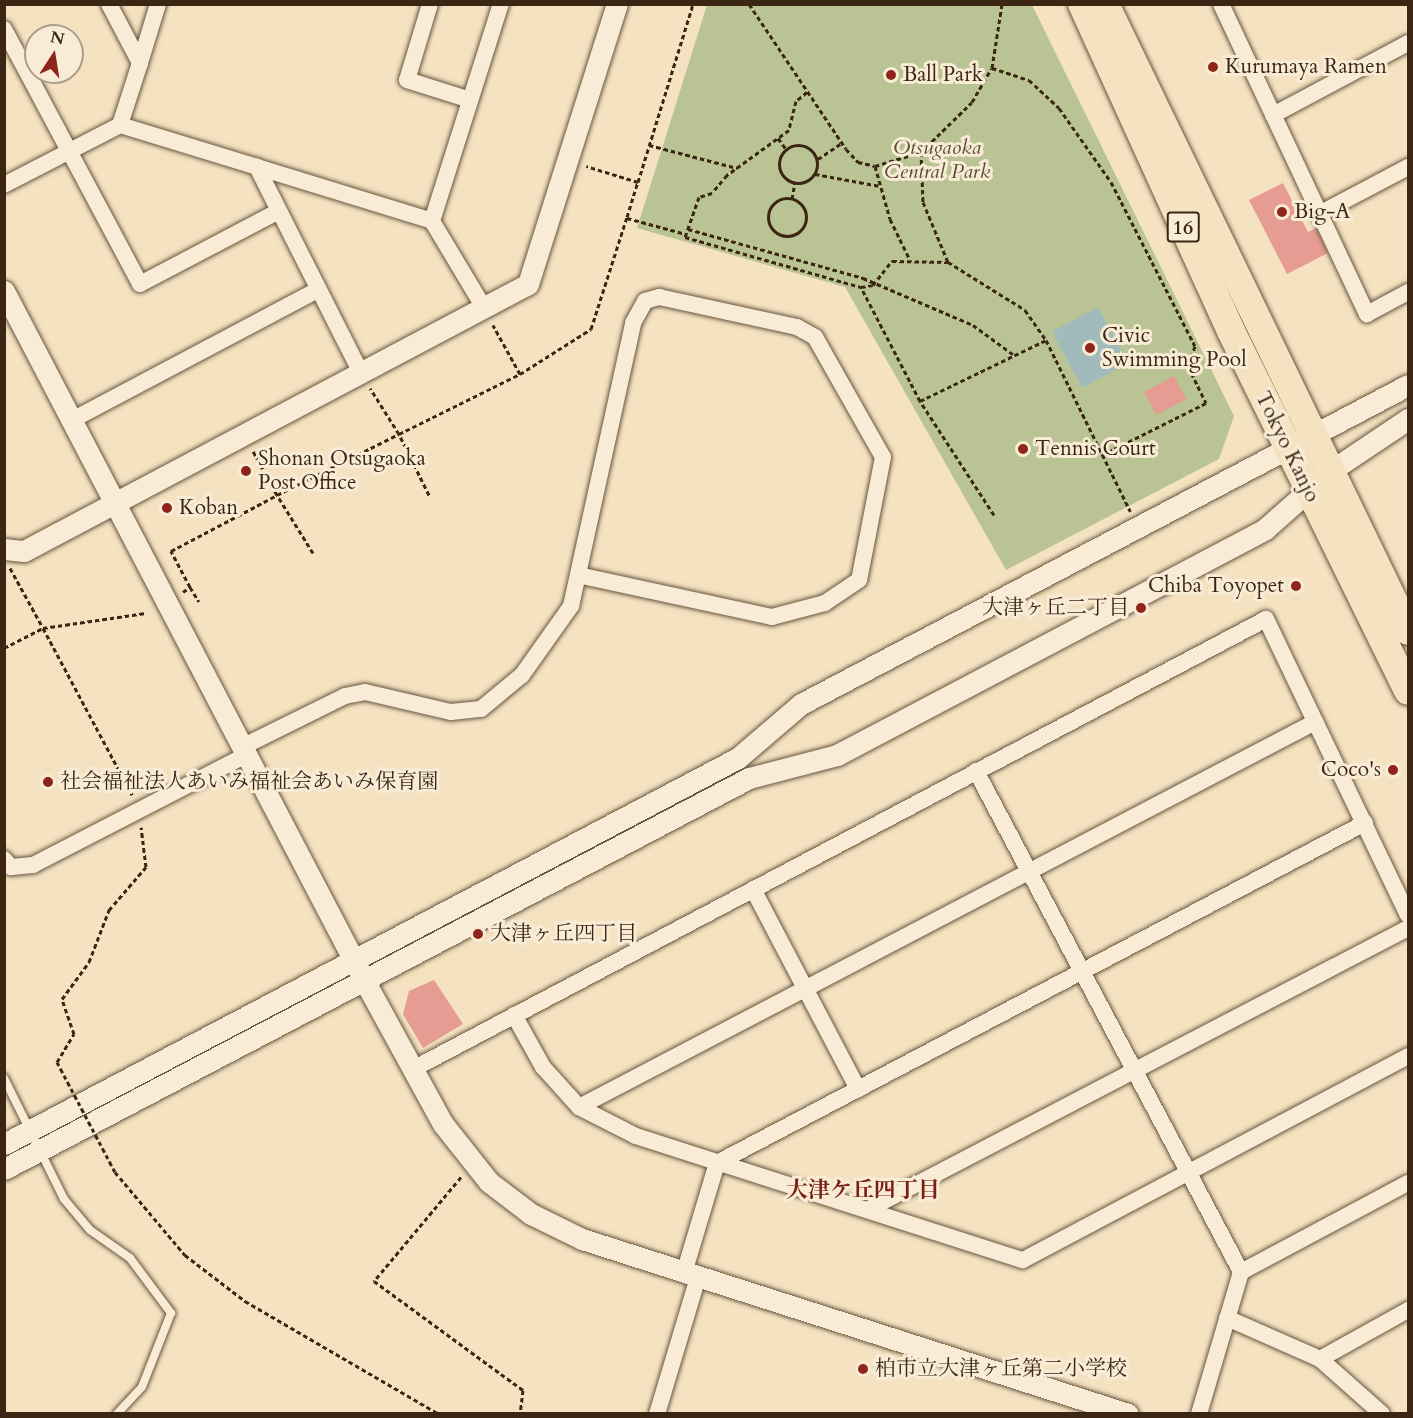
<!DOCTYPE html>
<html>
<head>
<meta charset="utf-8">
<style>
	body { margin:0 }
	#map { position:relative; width:1413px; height:1418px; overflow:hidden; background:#f4e2c1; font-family:Cardo,"Noto Serif JP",serif }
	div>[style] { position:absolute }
	.green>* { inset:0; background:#bac393 }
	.water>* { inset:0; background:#a1bbbd; transform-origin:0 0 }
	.building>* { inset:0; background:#e69c92; transform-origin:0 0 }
	.path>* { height:3px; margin-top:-1.5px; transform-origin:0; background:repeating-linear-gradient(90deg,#3a2612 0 4.5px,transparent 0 7.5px) }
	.path>.ring { margin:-1.5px; padding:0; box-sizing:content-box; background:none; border:3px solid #3a2612; border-radius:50% }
	.roads { filter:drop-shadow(0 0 2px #68553e) drop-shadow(0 0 2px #68553e) }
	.service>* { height:8px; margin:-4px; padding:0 4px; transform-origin:4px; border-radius:4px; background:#f8ecd7 }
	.minor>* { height:16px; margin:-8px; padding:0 8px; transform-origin:8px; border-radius:8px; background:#f8ecd7 }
	.tertiary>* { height:21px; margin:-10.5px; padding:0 10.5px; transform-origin:10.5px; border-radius:10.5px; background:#f8ecd7 }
	.trunk>* { height:28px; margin:-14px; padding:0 14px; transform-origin:14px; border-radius:14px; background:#f4e2c1 }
	.path-bridge>* { height:3px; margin-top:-1.5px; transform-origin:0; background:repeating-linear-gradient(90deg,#3a2612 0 4.5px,transparent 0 7.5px) }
	.dots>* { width:16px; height:16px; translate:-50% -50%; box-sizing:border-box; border:3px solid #f8ecd7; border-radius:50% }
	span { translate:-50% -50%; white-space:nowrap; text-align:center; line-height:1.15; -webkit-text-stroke:6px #f8ecd7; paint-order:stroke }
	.shield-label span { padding:2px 4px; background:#f8ecd7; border:2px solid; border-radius:4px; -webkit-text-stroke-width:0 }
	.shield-label { font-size:20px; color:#3a2612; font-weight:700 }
	.poi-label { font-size:21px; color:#3a2612 }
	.left { translate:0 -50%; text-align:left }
	.right { translate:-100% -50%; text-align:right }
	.park-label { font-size:21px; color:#5a4d32; font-style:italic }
	.street-label { font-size:21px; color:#3a2612 }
	.neighbourhood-label { font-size:22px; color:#7a1f14; font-weight:700 }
	.frame { position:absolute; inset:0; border:6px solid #3a2612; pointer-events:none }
	.north { position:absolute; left:24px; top:24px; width:60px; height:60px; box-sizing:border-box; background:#f8ecd7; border:2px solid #ac9d88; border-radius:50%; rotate:12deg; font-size:16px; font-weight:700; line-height:24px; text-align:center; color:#3a2612 }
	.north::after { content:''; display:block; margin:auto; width:21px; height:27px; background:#8f2418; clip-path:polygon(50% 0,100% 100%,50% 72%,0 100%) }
</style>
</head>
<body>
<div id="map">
	<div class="green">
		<i style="clip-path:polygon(707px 5px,1032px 5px,1234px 416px,1219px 459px,1006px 570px,845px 287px,637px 228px)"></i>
	</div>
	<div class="water">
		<i style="left:1098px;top:307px;width:64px;height:52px;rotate:62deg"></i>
	</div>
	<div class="building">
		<i style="clip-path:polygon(1283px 183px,1308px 232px,1316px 228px,1328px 253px,1287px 274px,1249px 200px)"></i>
		<i style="left:1174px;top:376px;width:26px;height:34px;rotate:62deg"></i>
		<i style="clip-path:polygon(434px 980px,463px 1024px,423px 1048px,403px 1014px,409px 991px)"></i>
	</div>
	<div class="path">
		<i style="left:749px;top:4px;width:174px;rotate:56.2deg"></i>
		<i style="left:846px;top:149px;width:18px;rotate:47deg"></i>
		<i style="left:858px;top:162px;width:17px;rotate:13deg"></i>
		<i style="left:875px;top:166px;width:48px;rotate:-16.9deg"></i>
		<i style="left:921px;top:152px;width:71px;rotate:-44.4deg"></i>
		<i style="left:972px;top:102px;width:39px;rotate:-60deg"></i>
		<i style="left:992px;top:68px;width:65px;rotate:-81.1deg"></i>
		<i style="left:992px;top:68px;width:39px;rotate:18deg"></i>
		<i style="left:1029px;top:80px;width:41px;rotate:43deg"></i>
		<i style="left:1059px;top:108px;width:90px;rotate:54.9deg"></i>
		<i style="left:1111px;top:182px;width:184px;rotate:62.9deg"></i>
		<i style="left:1195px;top:346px;width:21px;rotate:109deg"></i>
		<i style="left:1188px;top:366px;width:41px;rotate:64.1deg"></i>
		<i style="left:1206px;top:403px;width:116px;rotate:153.4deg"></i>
		<i style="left:807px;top:92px;width:14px;rotate:141deg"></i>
		<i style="left:796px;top:101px;width:30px;rotate:104deg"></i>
		<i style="left:789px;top:130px;width:77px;rotate:144deg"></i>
		<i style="left:727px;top:175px;width:23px;rotate:130deg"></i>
		<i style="left:712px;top:193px;width:14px;rotate:163deg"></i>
		<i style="left:699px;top:197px;width:42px;rotate:109.3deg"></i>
		<i style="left:685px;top:237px;width:183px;rotate:15.9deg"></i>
		<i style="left:778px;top:138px;width:14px;rotate:54deg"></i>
		<i class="ring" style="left:779px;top:145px;width:35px;height:35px"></i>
		<i style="left:649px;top:145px;width:91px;rotate:14.6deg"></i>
		<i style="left:921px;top:152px;width:50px;rotate:87.7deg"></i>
		<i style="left:923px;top:202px;width:65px;rotate:67.4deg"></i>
		<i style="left:818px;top:159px;width:29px;rotate:-34deg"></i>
		<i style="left:875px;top:166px;width:55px;rotate:74.2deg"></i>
		<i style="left:890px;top:219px;width:43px;rotate:64deg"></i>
		<i style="left:815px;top:174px;width:66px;rotate:10.5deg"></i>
		<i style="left:638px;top:182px;width:186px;rotate:-72.8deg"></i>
		<i class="ring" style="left:768px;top:198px;width:35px;height:35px"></i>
		<i style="left:792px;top:199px;width:17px;rotate:-80deg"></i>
		<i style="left:627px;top:218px;width:61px;rotate:15.2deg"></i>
		<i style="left:688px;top:229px;width:182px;rotate:15.6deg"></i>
		<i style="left:863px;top:278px;width:120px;rotate:23.1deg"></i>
		<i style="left:973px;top:325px;width:51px;rotate:36.2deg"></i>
		<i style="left:520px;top:374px;width:84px;rotate:-32.4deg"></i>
		<i style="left:591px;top:329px;width:118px;rotate:-72.2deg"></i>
		<i style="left:627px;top:217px;width:37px;rotate:-73deg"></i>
		<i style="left:638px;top:182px;width:54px;rotate:-162.9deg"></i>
		<i style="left:920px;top:401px;width:128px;rotate:-117.4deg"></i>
		<i style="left:861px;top:287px;width:12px;rotate:-9deg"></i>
		<i style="left:873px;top:285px;width:31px;rotate:-52deg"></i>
		<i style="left:892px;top:261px;width:56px;rotate:1deg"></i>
		<i style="left:948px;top:262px;width:91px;rotate:31.9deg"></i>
		<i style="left:1025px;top:310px;width:37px;rotate:55deg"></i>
		<i style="left:429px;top:495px;width:68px;rotate:-116.2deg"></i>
		<i style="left:399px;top:434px;width:135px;rotate:-26.4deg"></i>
		<i style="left:520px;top:374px;width:56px;rotate:-118.9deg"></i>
		<i style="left:994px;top:515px;width:136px;rotate:-123deg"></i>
		<i style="left:920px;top:401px;width:140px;rotate:-25.8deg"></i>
		<i style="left:1046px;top:340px;width:191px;rotate:63.8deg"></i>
		<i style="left:313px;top:553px;width:68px;rotate:-121.8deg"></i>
		<i style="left:277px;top:495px;width:136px;rotate:-26.6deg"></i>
		<i style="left:399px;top:434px;width:54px;rotate:-122.2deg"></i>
		<i style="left:10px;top:568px;width:68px;rotate:61.2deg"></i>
		<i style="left:43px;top:628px;width:104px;rotate:-8.3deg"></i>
		<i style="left:190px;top:587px;width:41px;rotate:-117.8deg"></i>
		<i style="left:171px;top:551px;width:120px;rotate:-27.8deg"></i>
		<i style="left:277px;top:495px;width:50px;rotate:-118.6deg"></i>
		<i style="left:183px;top:592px;width:9px;rotate:-36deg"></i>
		<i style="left:190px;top:587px;width:17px;rotate:59deg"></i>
		<i style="left:4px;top:648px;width:44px;rotate:-27.1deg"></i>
		<i style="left:43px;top:628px;width:189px;rotate:61.9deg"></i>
		<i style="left:57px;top:1062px;width:33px;rotate:-59deg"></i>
		<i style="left:74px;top:1034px;width:37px;rotate:-109deg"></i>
		<i style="left:62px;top:999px;width:46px;rotate:-53.9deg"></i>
		<i style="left:89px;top:962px;width:56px;rotate:-69deg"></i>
		<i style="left:109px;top:910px;width:57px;rotate:-49.3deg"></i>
		<i style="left:146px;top:867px;width:40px;rotate:-97.1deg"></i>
		<i style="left:115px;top:1172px;width:109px;rotate:49.9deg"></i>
		<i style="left:185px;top:1255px;width:76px;rotate:37.5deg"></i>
		<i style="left:245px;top:1301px;width:225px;rotate:30.2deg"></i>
		<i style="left:461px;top:1177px;width:136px;rotate:129.9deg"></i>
		<i style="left:374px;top:1281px;width:185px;rotate:36.2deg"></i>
		<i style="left:523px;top:1390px;width:24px;rotate:97deg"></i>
	</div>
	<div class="roads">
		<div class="service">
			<i style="left:4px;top:1078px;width:135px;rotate:63.6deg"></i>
			<i style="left:64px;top:1199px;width:40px;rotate:50deg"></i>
			<i style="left:90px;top:1230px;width:49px;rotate:35deg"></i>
			<i style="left:130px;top:1258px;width:69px;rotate:53.3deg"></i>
			<i style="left:171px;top:1313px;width:79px;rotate:111.4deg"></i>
			<i style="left:142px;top:1387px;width:37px;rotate:133deg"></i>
		</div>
		<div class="minor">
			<i style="left:109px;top:4px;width:67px;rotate:62.3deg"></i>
			<i style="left:140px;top:63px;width:65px;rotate:107.9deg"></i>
			<i style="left:120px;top:125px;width:143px;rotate:17deg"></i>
			<i style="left:257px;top:167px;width:231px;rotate:63.2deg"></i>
			<i style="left:430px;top:4px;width:79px;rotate:106.8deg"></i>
			<i style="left:407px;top:80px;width:66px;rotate:17.6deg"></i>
			<i style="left:1221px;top:4px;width:343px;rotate:64.8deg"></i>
			<i style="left:1367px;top:314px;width:47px;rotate:-28.2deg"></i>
			<i style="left:4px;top:29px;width:289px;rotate:61.9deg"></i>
			<i style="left:140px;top:284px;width:155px;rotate:-27.7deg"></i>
			<i style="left:140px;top:63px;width:62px;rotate:-73deg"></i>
			<i style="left:1273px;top:115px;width:153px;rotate:-28.1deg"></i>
			<i style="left:257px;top:167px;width:183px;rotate:17.1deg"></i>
			<i style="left:432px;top:221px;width:101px;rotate:59.1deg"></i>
			<i style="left:4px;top:185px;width:131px;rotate:-27.3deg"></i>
			<i style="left:1319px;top:214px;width:101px;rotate:-27.8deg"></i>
			<i style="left:432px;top:221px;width:228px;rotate:-72.4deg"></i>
			<i style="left:72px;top:420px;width:278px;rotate:-27.9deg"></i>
			<i style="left:244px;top:746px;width:113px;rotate:-26.3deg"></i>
			<i style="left:345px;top:696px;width:20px;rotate:-11deg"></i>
			<i style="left:365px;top:692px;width:88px;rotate:13.1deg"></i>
			<i style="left:451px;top:712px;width:30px;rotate:-6deg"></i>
			<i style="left:481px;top:709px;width:53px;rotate:-39.7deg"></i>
			<i style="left:522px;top:675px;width:85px;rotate:-54.6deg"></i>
			<i style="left:571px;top:606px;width:290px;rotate:-77.6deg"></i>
			<i style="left:633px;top:323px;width:25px;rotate:-61deg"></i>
			<i style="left:645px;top:301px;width:15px;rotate:-16deg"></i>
			<i style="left:659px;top:297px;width:141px;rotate:12.3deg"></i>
			<i style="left:797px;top:327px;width:21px;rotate:29deg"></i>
			<i style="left:815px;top:337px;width:138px;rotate:60.5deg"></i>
			<i style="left:883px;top:457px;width:125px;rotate:101deg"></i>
			<i style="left:859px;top:580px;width:41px;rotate:145.9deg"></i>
			<i style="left:825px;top:603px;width:55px;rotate:165.2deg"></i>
			<i style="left:772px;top:617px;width:198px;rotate:-167.8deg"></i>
			<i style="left:976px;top:771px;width:567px;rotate:62.12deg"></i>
			<i style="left:1241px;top:1272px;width:148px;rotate:106.5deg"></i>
			<i style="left:4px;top:859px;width:11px;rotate:49deg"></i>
			<i style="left:11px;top:867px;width:22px;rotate:-5deg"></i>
			<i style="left:33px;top:865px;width:242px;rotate:-27.3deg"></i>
			<i style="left:753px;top:889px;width:226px;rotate:62.3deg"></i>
			<i style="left:514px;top:1015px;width:60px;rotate:60.9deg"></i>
			<i style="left:543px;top:1067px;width:54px;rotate:48deg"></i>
			<i style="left:579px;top:1107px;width:64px;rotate:27deg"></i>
			<i style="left:636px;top:1136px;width:406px;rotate:17.8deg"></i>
			<i style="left:1023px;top:1260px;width:436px;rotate:-27.9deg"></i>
			<i style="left:413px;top:1069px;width:964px;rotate:-27.81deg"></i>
			<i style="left:1266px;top:619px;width:328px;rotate:64.4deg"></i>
			<i style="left:579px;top:1107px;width:831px;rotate:-27.61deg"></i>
			<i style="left:867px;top:1210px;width:610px;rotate:-27.53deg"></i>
			<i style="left:1241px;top:1272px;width:189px;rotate:-28.1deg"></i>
			<i style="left:684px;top:1273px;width:115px;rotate:-73.3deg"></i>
			<i style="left:717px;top:1163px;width:732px;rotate:-27.69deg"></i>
			<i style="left:1227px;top:1318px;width:102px;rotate:23.8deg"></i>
			<i style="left:1320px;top:1359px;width:83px;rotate:41.6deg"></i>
			<i style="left:1320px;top:1359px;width:101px;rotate:-29.1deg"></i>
			<i style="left:657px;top:1414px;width:143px;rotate:-73.3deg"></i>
		</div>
		<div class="tertiary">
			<i style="left:4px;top:291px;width:777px;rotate:62.41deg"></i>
			<i style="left:364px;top:980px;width:164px;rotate:61.3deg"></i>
			<i style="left:443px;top:1124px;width:74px;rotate:51.6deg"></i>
			<i style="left:489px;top:1182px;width:53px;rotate:37.3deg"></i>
			<i style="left:531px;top:1214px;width:57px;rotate:26.1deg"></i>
			<i style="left:582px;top:1239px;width:573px;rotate:17.77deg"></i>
			<i style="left:4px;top:549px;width:20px;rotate:6deg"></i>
			<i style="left:24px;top:551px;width:570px;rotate:-27.91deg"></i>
			<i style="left:528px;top:284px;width:294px;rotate:-72.4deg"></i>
			<i style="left:4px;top:1144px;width:829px;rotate:-27.74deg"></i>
			<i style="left:738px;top:758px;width:83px;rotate:-40.6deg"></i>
			<i style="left:801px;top:704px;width:686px;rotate:-27.72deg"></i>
			<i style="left:4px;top:1169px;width:841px;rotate:-27.69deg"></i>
			<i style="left:749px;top:778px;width:91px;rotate:-14.6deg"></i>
			<i style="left:837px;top:755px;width:484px;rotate:-27.8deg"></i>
			<i style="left:1265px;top:529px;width:89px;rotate:-41.4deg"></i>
			<i style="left:1332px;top:470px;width:92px;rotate:-33.9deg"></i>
		</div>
		<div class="trunk">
			<i style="left:1082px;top:4px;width:359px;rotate:65.5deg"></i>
			<i style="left:1231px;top:331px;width:401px;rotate:63.8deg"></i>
			<i style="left:1105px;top:4px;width:696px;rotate:64.21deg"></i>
		</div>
	</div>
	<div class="path-bridge">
		<i style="left:57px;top:1062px;width:124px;rotate:62.2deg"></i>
	</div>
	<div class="dots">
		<i style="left:1213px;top:67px;background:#8f2418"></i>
		<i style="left:891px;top:75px;background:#8f2418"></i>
		<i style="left:1282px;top:212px;background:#8f2418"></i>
		<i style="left:1090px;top:348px;background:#8f2418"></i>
		<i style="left:1023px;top:449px;background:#8f2418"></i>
		<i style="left:246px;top:471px;background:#8f2418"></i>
		<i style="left:167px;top:508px;background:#8f2418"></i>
		<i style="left:1296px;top:586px;background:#8f2418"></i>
		<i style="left:1141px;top:608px;background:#8f2418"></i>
		<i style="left:1393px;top:770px;background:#8f2418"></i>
		<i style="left:48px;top:782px;background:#8f2418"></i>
		<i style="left:478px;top:934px;background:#8f2418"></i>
		<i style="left:863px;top:1369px;background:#8f2418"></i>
	</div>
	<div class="shield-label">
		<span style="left:1183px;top:227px">16</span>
	</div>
	<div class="poi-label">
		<span class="left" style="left:1225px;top:67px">Kurumaya Ramen</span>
		<span class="left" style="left:903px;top:75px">Ball Park</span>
		<span class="left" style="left:1294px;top:212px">Big-A</span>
		<span class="left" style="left:1102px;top:348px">Civic<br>Swimming Pool</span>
		<span class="left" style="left:1035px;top:449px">Tennis Court</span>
		<span class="left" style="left:258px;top:471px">Shonan Otsugaoka<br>Post Office</span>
		<span class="left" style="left:179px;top:508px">Koban</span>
		<span class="right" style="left:1284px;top:586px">Chiba Toyopet</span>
		<span class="right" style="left:1129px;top:608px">大津ヶ丘二丁目</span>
		<span class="right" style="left:1381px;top:770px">Coco's</span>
		<span class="left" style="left:60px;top:782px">社会福祉法人あいみ福祉会あいみ保育園</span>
		<span class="left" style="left:490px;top:934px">大津ヶ丘四丁目</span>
		<span class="left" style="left:875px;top:1369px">柏市立大津ヶ丘第二小学校</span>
	</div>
	<div class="park-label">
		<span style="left:937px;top:160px">Otsugaoka<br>Central Park</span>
	</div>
	<div class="street-label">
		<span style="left:1287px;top:447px;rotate:64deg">Tokyo Kanjo</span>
	</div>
	<div class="neighbourhood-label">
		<span style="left:863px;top:1191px">大津ケ丘四丁目</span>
	</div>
	<div class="frame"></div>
	<div class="north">N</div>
</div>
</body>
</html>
